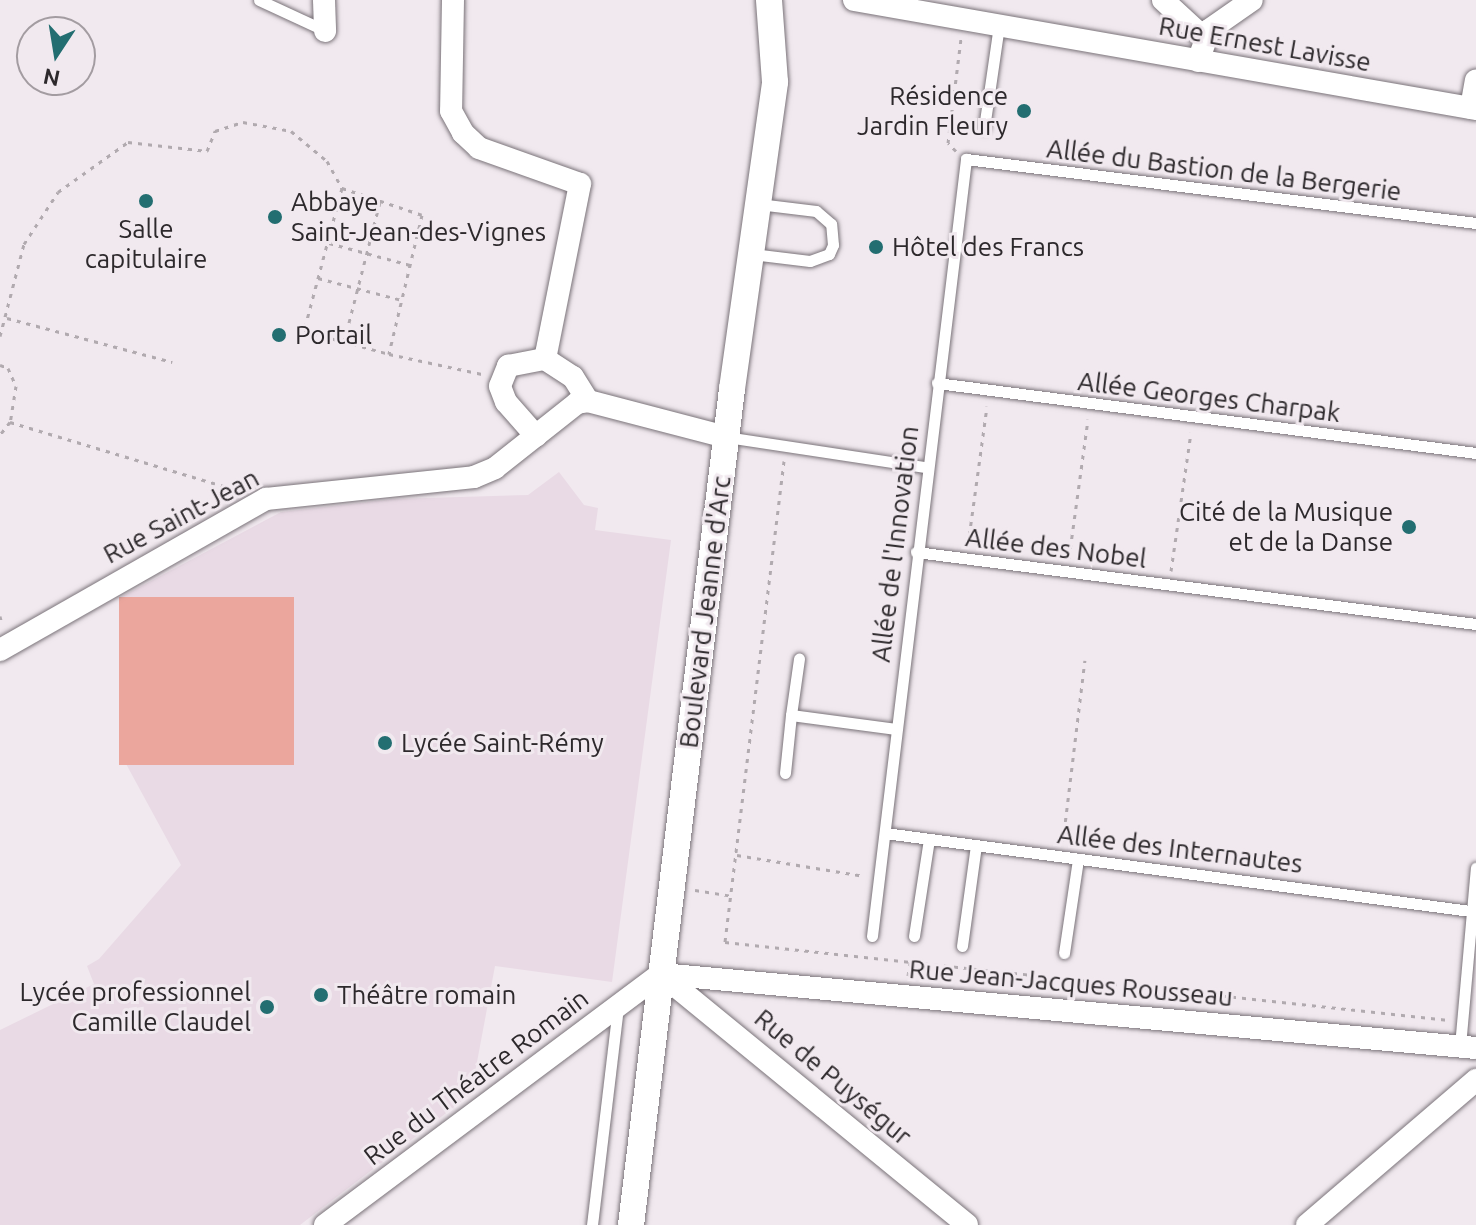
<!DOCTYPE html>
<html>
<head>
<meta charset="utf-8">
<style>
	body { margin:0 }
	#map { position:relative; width:1476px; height:1225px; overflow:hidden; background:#f1e9ef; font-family:Ubuntu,sans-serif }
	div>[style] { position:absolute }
	.built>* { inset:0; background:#e9dae5 }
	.green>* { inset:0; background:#eba69d; transform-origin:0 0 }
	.path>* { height:3px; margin-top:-1.5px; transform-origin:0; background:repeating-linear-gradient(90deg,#b1aaaf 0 4px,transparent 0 10px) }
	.roads { filter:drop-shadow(0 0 2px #7a7379) drop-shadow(0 0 2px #7a7379) }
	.service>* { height:11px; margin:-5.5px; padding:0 5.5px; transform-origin:5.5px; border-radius:5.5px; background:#fff }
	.minor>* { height:22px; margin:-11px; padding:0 11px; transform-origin:11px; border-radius:11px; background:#fff }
	.tertiary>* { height:26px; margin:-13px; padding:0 13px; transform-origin:13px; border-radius:13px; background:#fff }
	.dots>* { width:22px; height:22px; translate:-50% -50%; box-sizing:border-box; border:4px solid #f1e9ef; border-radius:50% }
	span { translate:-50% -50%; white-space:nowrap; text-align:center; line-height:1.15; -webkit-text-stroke:6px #f1e9ef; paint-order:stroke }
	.street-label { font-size:26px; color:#2d292c }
	.poi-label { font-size:26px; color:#2d292c }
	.right { translate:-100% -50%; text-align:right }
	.left { translate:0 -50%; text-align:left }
	.north { position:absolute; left:16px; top:16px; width:80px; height:80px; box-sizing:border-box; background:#f1e9ef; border:2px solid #a39ca1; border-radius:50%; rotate:192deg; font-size:22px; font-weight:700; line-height:32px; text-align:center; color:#2d292c }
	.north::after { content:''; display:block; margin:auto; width:28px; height:36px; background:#236e71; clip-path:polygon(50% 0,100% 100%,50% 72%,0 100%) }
</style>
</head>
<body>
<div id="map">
	<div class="built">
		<i style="clip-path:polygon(559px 472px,584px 505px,598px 508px,595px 530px,671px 540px,612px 982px,495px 966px,471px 1094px,300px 1225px,0 1225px,0 1030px,94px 984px,87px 966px,99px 959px,181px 865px,125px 762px,119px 598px,281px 512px,394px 499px,528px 495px)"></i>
	</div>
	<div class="green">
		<i style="left:294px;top:597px;width:168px;height:175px;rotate:90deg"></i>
	</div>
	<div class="path">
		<i style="left:956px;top:151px;width:11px;rotate:-135deg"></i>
		<i style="left:948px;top:143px;width:105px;rotate:-82.9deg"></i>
		<i style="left:342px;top:188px;width:148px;rotate:104.9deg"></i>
		<i style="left:304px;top:331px;width:88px;rotate:15.1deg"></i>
		<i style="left:329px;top:243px;width:84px;rotate:15.2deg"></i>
		<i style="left:318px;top:278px;width:87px;rotate:14.7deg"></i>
		<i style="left:7px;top:318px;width:171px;rotate:14.9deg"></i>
		<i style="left:0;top:336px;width:95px;rotate:-75.4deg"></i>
		<i style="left:24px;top:244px;width:62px;rotate:-56.8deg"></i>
		<i style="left:58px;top:192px;width:86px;rotate:-35.5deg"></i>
		<i style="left:128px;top:142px;width:80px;rotate:6.5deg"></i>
		<i style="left:207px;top:151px;width:22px;rotate:-68deg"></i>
		<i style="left:215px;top:131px;width:29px;rotate:-18deg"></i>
		<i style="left:243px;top:122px;width:49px;rotate:10.6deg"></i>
		<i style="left:291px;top:131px;width:47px;rotate:39.8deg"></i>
		<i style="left:327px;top:161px;width:31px;rotate:61deg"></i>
		<i style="left:342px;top:188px;width:84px;rotate:18.6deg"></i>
		<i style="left:422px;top:215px;width:143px;rotate:103.4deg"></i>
		<i style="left:389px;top:354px;width:95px;rotate:12.1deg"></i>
		<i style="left:344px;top:342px;width:145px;rotate:-75.6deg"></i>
		<i style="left:0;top:365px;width:9px;rotate:21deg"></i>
		<i style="left:8px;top:368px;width:20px;rotate:66deg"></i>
		<i style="left:16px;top:386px;width:36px;rotate:99deg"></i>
		<i style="left:10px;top:422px;width:16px;rotate:128deg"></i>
		<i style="left:10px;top:422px;width:240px;rotate:16.7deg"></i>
		<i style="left:784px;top:461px;width:485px;rotate:97deg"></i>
		<i style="left:725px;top:942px;width:728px;rotate:6.15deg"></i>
		<i style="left:968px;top:545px;width:140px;rotate:-82.2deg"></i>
		<i style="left:1069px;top:558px;width:140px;rotate:-82.2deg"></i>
		<i style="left:1171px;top:571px;width:140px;rotate:-81.8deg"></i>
		<i style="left:0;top:616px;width:8px;rotate:76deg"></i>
		<i style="left:1063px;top:841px;width:182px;rotate:-83.1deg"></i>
		<i style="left:737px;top:855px;width:129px;rotate:9.4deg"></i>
		<i style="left:695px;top:890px;width:36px;rotate:9deg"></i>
		<i style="left:908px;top:976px;width:15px;rotate:-82deg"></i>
	</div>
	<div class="roads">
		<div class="service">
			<i style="left:259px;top:0;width:72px;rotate:24.8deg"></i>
			<i style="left:984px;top:128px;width:104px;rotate:-81.7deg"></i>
			<i style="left:752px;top:254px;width:58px;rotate:6.9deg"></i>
			<i style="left:810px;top:261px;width:20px;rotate:-20deg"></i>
			<i style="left:829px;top:254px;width:10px;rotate:-66deg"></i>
			<i style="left:833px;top:245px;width:21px;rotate:-95deg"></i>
			<i style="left:831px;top:224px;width:20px;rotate:-139deg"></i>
			<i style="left:816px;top:211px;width:58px;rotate:-173.1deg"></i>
			<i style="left:937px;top:383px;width:544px;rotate:7.4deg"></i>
			<i style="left:726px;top:437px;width:201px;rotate:8.6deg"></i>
			<i style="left:916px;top:552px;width:565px;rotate:7.33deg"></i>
			<i style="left:791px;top:715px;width:57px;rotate:-81.9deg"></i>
			<i style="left:785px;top:773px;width:58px;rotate:-84.1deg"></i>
			<i style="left:791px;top:715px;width:106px;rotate:7.6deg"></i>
			<i style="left:885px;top:833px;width:590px;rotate:7.59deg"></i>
			<i style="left:872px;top:936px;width:783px;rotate:-83.1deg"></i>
			<i style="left:966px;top:159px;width:514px;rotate:7.15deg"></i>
			<i style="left:914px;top:936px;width:98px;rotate:-81.2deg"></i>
			<i style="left:962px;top:946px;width:102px;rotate:-82.1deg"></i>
			<i style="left:1064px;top:953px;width:95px;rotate:-81.5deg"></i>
			<i style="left:1460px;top:1046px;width:179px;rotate:-84.9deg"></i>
			<i style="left:592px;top:1225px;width:221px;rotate:-83.2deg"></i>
		</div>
		<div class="minor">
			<i style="left:324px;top:0;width:31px;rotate:88deg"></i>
			<i style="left:453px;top:0;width:111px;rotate:91deg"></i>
			<i style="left:451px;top:111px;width:25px;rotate:61deg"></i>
			<i style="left:463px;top:133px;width:22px;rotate:43deg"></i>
			<i style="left:479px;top:148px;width:107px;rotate:19.6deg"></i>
			<i style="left:580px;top:184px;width:178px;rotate:101.3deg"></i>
			<i style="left:854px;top:0;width:631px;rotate:9.94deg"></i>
			<i style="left:1163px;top:0;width:54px;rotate:42.8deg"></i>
			<i style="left:1198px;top:61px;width:33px;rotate:-70deg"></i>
			<i style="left:1209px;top:30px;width:52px;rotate:-34.9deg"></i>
			<i style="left:1471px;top:108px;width:28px;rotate:-80deg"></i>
			<i style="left:536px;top:436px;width:45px;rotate:-131.4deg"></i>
			<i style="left:506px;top:402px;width:17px;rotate:-111deg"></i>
			<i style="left:500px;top:386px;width:22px;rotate:-68deg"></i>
			<i style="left:508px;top:366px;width:38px;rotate:-11deg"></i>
			<i style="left:545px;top:359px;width:33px;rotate:33deg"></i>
			<i style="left:573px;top:377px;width:28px;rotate:58deg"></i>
			<i style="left:0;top:650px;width:306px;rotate:-29.6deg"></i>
			<i style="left:266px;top:499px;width:209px;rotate:-6deg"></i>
			<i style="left:474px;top:477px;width:23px;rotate:-23deg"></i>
			<i style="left:495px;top:468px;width:105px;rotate:-38.4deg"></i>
			<i style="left:577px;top:403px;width:11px;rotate:-10deg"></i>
			<i style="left:588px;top:401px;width:143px;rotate:14.6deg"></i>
			<i style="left:661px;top:974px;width:818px;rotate:5.19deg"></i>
			<i style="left:662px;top:975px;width:394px;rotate:39.3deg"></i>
			<i style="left:325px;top:1225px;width:419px;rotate:-36.8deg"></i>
			<i style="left:1307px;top:1225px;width:223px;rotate:-40.6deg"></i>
		</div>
		<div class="tertiary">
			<i style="left:631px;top:1225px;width:842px;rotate:-83.11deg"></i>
			<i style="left:732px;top:389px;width:310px;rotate:-82deg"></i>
			<i style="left:775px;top:82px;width:82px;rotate:-94.2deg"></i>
		</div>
	</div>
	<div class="dots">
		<i style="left:1024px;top:111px;background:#236e71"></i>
		<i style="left:146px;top:201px;background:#236e71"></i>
		<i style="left:275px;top:217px;background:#236e71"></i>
		<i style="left:876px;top:247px;background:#236e71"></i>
		<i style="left:279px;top:335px;background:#236e71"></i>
		<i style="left:1409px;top:527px;background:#236e71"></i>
		<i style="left:385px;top:743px;background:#236e71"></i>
		<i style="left:321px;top:995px;background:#236e71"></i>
		<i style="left:267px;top:1007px;background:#236e71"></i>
	</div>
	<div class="street-label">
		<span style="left:1265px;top:44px;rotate:10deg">Rue Ernest Lavisse</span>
		<span style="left:1224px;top:170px;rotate:7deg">Allée du Bastion de la Bergerie</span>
		<span style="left:1209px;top:397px;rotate:7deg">Allée Georges Charpak</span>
		<span style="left:181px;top:516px;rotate:-28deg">Rue Saint-Jean</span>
		<span style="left:895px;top:544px;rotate:-83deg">Allée de l'Innovation</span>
		<span style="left:1056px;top:548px;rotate:7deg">Allée des Nobel</span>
		<span style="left:705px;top:612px;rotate:-83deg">Boulevard Jeanne d'Arc</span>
		<span style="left:1180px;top:849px;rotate:7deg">Allée des Internautes</span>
		<span style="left:1071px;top:983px;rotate:5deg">Rue Jean-Jacques Rousseau</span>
		<span style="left:476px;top:1077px;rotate:-37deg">Rue du Théatre Romain</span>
		<span style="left:833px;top:1077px;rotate:40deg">Rue de Puységur</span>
	</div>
	<div class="poi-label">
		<span class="right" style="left:1008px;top:111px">Résidence<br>Jardin Fleury</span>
		<span class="left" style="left:291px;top:217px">Abbaye<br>Saint-Jean-des-Vignes</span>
		<span style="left:146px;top:244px">Salle<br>capitulaire</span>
		<span class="left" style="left:892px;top:247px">Hôtel des Francs</span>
		<span class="left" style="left:295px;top:335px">Portail</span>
		<span class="right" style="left:1393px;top:527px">Cité de la Musique<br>et de la Danse</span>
		<span class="left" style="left:401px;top:743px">Lycée Saint-Rémy</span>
		<span class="right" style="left:251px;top:1007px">Lycée professionnel<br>Camille Claudel</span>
		<span class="left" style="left:337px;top:995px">Théâtre romain</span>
	</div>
	<div class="north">N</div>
</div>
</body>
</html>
